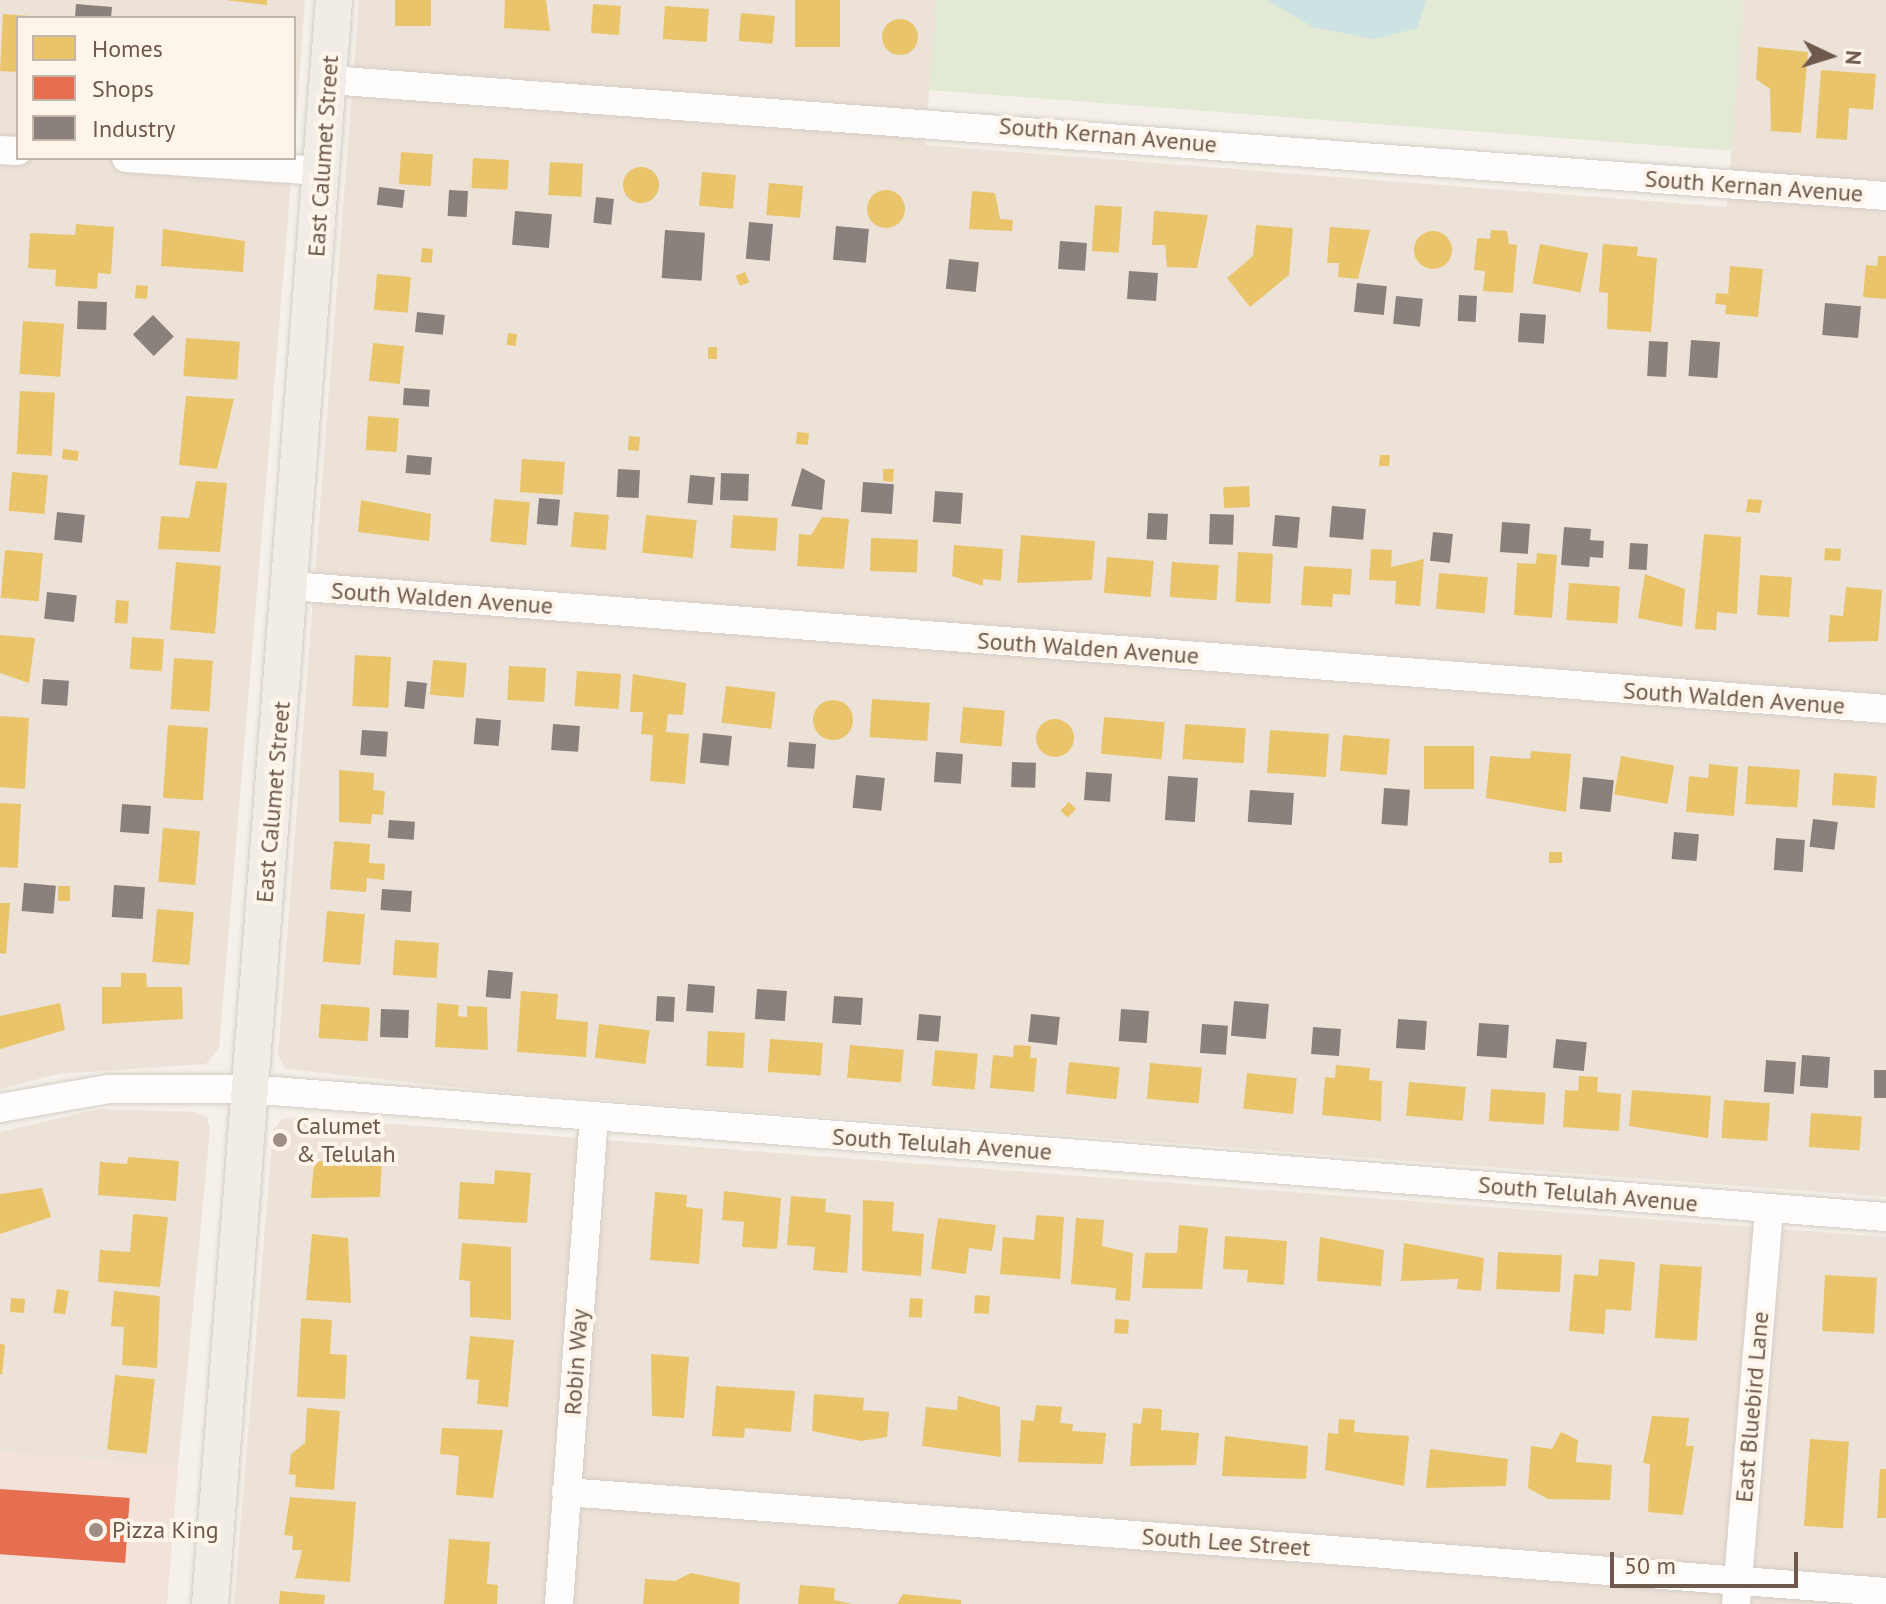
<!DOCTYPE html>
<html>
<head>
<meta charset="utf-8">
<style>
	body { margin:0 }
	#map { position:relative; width:1886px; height:1604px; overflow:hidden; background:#f5f0e9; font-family:"PT Sans",sans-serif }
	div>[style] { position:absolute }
	.residential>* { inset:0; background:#ede2d7 }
	.commercial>* { inset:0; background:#f2e2da }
	.green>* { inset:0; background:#e2ead5 }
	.water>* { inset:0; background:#cce2e3 }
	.homes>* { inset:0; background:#e9c46a; transform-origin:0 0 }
	.round { border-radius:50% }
	.shops>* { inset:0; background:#e76f51; transform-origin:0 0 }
	.industry>* { inset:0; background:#8a817c; transform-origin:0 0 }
	.roads { filter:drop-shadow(0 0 2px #d4cdc7) drop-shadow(0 0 2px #d4cdc7) }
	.minor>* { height:28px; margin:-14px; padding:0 14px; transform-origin:14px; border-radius:14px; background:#fefdfc }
	.major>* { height:36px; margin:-18px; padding:0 18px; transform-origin:18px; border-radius:18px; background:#f1ece5 }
	.dots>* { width:22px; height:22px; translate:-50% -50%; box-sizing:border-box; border:4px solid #fdf5ea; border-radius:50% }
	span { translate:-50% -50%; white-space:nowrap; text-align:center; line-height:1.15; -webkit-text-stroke:8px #fdf5ea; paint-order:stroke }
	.street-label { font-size:24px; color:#6f584c }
	.poi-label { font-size:24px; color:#6f584c }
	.left { translate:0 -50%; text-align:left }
	.legend { position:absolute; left:16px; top:16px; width:280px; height:144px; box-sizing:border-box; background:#fdf5ea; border:2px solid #c4b6ab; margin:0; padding:10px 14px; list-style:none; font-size:24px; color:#6f584c }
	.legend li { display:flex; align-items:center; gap:16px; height:40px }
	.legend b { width:40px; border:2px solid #c4b6ab }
	.north { position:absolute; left:1790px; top:16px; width:80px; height:80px; -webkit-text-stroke:6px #fdf5ea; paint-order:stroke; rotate:94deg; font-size:22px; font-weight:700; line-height:32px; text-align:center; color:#6f584c }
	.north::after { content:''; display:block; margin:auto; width:28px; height:36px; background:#6f584c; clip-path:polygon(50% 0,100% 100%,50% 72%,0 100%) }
	.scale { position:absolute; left:1610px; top:1552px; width:188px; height:36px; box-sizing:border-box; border:4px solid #6f584c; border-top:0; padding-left:10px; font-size:24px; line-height:28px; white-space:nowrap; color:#6f584c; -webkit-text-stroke:6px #fdf5ea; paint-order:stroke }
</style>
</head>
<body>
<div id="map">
	<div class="residential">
		<i style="clip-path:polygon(0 0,305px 0,294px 149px,294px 18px,18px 18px,18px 158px,293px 158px,219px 1048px,206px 1064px,58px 1074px,0 1089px)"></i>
		<i style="clip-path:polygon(359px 0,936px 0,925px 145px,1727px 207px,1743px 0,1886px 0,1886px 1197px,510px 1093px,285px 1069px,278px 1054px)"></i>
		<i style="clip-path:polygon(100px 1109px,195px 1112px,207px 1117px,210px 1129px,178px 1467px,0 1452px,0 1132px)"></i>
		<i style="clip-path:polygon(302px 1117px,1886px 1237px,1886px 1604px,234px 1604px,273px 1130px,282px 1119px)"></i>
	</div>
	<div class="commercial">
		<i style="clip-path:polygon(0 1452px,178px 1467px,167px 1604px,0 1604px)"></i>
	</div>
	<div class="green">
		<i style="clip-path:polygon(936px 0,1743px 0,1732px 151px,929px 90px)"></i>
	</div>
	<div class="water">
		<i style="clip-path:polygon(1267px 0,1426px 0,1417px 28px,1375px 39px,1313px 27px)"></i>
	</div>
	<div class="homes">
		<i style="clip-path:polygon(225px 0,267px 0,267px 5px)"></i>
		<i style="left:395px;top:0;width:36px;height:26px"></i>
		<i style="clip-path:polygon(505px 0,546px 0,550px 31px,504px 28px)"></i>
		<i style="left:795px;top:0;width:45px;height:47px"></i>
		<i style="left:593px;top:4px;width:28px;height:29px;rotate:4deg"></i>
		<i style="left:665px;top:6px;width:44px;height:33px;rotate:4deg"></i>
		<i style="left:741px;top:13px;width:34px;height:28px;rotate:5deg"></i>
		<i style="clip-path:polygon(3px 14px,30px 16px,18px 18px,18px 72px,0 71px)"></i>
		<i class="round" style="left:882px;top:19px;width:36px;height:36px"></i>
		<i style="clip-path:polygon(1758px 47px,1808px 52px,1801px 133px,1771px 131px,1770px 89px,1756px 79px)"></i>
		<i style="clip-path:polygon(1821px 70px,1876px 74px,1873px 110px,1849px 108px,1847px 140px,1816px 138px)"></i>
		<i style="left:401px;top:152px;width:32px;height:32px;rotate:4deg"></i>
		<i style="left:473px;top:158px;width:36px;height:30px;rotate:3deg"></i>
		<i style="left:550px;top:162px;width:33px;height:33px;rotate:3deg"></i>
		<i class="round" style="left:623px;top:167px;width:36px;height:36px"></i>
		<i style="left:702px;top:172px;width:34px;height:34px;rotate:5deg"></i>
		<i style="left:769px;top:183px;width:34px;height:32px;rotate:5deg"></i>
		<i class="round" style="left:867px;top:190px;width:38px;height:38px"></i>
		<i style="clip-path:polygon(972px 191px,995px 193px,1000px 219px,1013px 220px,1012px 231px,969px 229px)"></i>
		<i style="left:1095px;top:205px;width:27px;height:46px;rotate:4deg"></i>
		<i style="clip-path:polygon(1154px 211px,1208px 215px,1197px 268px,1167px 267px,1165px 245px,1152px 245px)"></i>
		<i style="clip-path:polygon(76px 224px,114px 227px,111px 274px,98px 273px,97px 289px,55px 286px,56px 270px,28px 268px,30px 233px,75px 235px)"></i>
		<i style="clip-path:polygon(1256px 225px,1293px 228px,1289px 275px,1250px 307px,1227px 278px,1253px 256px)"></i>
		<i style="clip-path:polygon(1330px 227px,1370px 230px,1358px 279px,1338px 277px,1339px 263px,1327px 263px)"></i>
		<i style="clip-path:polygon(163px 229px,245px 241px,243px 272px,161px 266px)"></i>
		<i style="clip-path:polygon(1491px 230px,1507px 231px,1509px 244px,1517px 245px,1513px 293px,1483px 291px,1485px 271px,1474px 270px,1477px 238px,1490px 239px)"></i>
		<i class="round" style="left:1414px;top:231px;width:38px;height:38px"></i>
		<i style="left:1540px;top:244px;width:49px;height:40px;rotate:11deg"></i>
		<i style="clip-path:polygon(1603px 244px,1638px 247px,1637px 256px,1657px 258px,1651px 332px,1607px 329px,1608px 293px,1599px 292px)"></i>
		<i style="left:422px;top:248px;width:11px;height:14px;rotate:5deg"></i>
		<i style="clip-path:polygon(1878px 256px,1886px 256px,1886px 299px,1863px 297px,1866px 265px,1877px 266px)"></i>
		<i style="clip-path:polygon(1730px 266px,1763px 269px,1758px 317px,1725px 314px,1726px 305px,1715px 304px,1716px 293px,1728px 294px)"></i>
		<i style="left:745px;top:272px;width:11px;height:10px;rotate:68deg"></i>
		<i style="left:377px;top:274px;width:34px;height:36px;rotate:5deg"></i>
		<i style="left:136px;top:285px;width:12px;height:13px;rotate:5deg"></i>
		<i style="left:23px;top:321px;width:41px;height:53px;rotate:4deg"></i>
		<i style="left:508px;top:333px;width:9px;height:12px;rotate:6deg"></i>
		<i style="left:186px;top:338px;width:54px;height:38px;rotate:4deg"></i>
		<i style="left:373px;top:343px;width:31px;height:38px;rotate:6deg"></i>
		<i style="left:708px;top:347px;width:9px;height:12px"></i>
		<i style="left:20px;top:391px;width:35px;height:63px;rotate:3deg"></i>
		<i style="clip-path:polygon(186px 396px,234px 399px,217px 469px,179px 465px)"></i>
		<i style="left:368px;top:416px;width:31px;height:34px;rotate:4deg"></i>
		<i style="left:797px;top:432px;width:12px;height:12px;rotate:5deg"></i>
		<i style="left:629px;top:436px;width:11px;height:14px;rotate:5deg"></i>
		<i style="left:63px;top:449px;width:16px;height:10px;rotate:7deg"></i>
		<i style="clip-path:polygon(1380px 455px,1390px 455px,1389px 466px,1379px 466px)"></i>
		<i style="left:522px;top:459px;width:43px;height:33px;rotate:4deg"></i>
		<i style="clip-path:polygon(883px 469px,894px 469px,893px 482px,883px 481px)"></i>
		<i style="left:12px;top:472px;width:36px;height:39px;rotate:5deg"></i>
		<i style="clip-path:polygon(196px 481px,227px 483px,220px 552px,158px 549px,161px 516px,189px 518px)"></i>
		<i style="left:1249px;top:486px;width:21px;height:26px;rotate:87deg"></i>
		<i style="left:494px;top:499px;width:36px;height:43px;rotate:5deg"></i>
		<i style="clip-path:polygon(1748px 499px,1762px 500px,1760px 513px,1746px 512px)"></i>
		<i style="clip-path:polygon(361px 500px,431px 514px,429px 541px,358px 532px)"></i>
		<i style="left:574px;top:512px;width:35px;height:35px;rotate:5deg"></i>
		<i style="left:646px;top:515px;width:51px;height:38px;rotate:6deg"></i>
		<i style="left:733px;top:515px;width:45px;height:33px;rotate:4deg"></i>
		<i style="clip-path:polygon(822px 517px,849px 519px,844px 569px,797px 566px,799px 534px,811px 535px)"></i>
		<i style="clip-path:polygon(1704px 534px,1741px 537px,1737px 614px,1717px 612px,1716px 630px,1695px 629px)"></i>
		<i style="clip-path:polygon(1021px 535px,1095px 541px,1092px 580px,1017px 583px)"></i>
		<i style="left:871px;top:538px;width:47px;height:33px;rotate:2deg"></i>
		<i style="clip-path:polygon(954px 545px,1003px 549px,1001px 581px,983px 579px,983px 586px,952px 576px)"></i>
		<i style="left:1825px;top:548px;width:16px;height:12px;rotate:4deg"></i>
		<i style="clip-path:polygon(1371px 549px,1392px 550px,1391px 567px,1424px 559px,1420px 606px,1395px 604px,1396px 581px,1369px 580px)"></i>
		<i style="left:5px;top:550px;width:38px;height:48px;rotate:5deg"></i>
		<i style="left:1238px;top:552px;width:35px;height:50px;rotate:3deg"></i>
		<i style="clip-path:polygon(1537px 553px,1557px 555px,1552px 618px,1514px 615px,1517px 563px,1536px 564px)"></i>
		<i style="left:1107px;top:557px;width:47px;height:36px;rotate:5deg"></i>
		<i style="left:176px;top:562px;width:45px;height:68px;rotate:5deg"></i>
		<i style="left:1172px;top:562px;width:47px;height:35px;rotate:4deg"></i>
		<i style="clip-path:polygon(1304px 566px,1352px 569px,1350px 595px,1333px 594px,1332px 607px,1301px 605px)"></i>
		<i style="left:1439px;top:573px;width:49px;height:36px;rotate:5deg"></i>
		<i style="clip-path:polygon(1645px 574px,1685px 589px,1682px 627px,1638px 618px)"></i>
		<i style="left:1760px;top:575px;width:32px;height:40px;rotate:4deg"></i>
		<i style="left:1569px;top:583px;width:51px;height:37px;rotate:4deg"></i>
		<i style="clip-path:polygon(1846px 587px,1882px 590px,1878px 641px,1828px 642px,1830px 615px,1843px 616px)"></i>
		<i style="left:116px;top:600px;width:13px;height:23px;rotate:4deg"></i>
		<i style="clip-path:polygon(0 635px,35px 638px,29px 683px,0 673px)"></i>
		<i style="left:132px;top:637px;width:32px;height:32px;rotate:4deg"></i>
		<i style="left:355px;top:655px;width:36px;height:51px;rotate:3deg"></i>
		<i style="left:174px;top:658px;width:39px;height:51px;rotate:4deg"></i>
		<i style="left:433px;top:660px;width:34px;height:35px;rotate:5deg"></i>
		<i style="left:509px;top:666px;width:37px;height:34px;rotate:3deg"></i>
		<i style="left:577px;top:671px;width:44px;height:35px;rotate:4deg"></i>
		<i style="clip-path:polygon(633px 674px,686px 683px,683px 715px,668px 714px,666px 732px,689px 734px,685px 784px,650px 781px,653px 735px,641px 734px,643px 712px,630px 712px)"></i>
		<i style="left:726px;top:686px;width:50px;height:37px;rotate:7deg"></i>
		<i style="left:872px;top:699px;width:58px;height:38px;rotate:4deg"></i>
		<i class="round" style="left:813px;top:700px;width:40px;height:40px"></i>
		<i style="left:963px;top:707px;width:42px;height:36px;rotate:5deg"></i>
		<i style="clip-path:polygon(0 716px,29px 718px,25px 789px,0 787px)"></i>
		<i style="left:1104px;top:717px;width:61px;height:37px;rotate:5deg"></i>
		<i class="round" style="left:1036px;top:719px;width:38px;height:38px"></i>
		<i style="left:1185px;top:724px;width:61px;height:35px;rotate:4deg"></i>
		<i style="left:168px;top:725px;width:40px;height:73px;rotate:4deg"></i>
		<i style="left:1270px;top:730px;width:59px;height:43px;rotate:4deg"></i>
		<i style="left:1343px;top:735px;width:47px;height:36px;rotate:5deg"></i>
		<i style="left:1424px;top:746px;width:50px;height:43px"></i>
		<i style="clip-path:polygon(1531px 751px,1571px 754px,1566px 812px,1486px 798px,1490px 756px,1530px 759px)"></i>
		<i style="left:1621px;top:756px;width:54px;height:39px;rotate:10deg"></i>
		<i style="clip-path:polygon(1709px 764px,1738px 767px,1734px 816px,1686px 812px,1689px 776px,1708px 778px)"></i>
		<i style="left:1748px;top:766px;width:52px;height:38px;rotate:4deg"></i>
		<i style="clip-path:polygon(339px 770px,374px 773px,373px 790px,385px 791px,383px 815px,372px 814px,371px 824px,339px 822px)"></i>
		<i style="left:1834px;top:773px;width:43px;height:32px;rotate:4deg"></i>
		<i style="left:1069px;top:802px;width:10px;height:12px;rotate:45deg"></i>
		<i style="left:0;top:803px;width:21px;height:64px;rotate:3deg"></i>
		<i style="left:163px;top:828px;width:37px;height:54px;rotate:5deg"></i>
		<i style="clip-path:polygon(334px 841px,370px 844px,369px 863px,385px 864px,384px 880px,367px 878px,366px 892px,330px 889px)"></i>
		<i style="left:1549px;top:852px;width:13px;height:11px"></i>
		<i style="left:58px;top:886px;width:12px;height:15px"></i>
		<i style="clip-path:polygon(0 903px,10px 903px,6px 954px,0 953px)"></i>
		<i style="left:157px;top:909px;width:37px;height:53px;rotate:5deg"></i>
		<i style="left:327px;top:911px;width:38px;height:51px;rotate:5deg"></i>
		<i style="left:395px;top:940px;width:44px;height:35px;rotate:4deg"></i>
		<i style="clip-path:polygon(121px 973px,146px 973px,147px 987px,182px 987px,183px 1019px,102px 1024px,102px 987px,121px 987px)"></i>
		<i style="clip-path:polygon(521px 991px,558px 994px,556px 1019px,588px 1022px,586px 1057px,517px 1052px)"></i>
		<i style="clip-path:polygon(60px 1003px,65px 1030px,0 1049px,0 1016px)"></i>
		<i style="clip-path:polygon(437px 1003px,459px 1005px,458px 1016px,467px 1017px,467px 1006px,487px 1007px,488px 1050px,435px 1047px)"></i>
		<i style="left:321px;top:1004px;width:49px;height:34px;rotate:4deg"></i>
		<i style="left:599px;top:1024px;width:51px;height:34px;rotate:7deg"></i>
		<i style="left:708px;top:1031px;width:37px;height:35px;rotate:3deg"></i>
		<i style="left:770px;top:1039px;width:53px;height:33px;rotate:4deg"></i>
		<i style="left:850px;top:1045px;width:54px;height:33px;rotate:5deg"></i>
		<i style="clip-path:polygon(1014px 1045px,1031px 1046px,1030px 1058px,1037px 1058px,1034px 1092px,990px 1088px,993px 1055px,1013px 1057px)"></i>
		<i style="left:935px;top:1050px;width:43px;height:36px;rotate:5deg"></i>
		<i style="left:1069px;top:1062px;width:51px;height:32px;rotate:6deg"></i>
		<i style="left:1150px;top:1063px;width:52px;height:36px;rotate:5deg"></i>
		<i style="clip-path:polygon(1336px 1065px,1370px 1068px,1369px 1080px,1382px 1081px,1381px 1121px,1322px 1115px,1325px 1077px,1335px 1078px)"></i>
		<i style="left:1247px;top:1073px;width:50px;height:36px;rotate:6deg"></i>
		<i style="clip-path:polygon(1579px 1076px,1598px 1077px,1597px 1092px,1621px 1094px,1619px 1131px,1563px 1127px,1565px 1090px,1578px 1091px)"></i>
		<i style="left:1409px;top:1082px;width:57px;height:34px;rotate:5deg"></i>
		<i style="left:1491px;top:1089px;width:55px;height:32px;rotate:4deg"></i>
		<i style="clip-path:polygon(1632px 1090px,1711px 1096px,1708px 1138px,1629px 1126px)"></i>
		<i style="left:1724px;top:1100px;width:46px;height:38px;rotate:4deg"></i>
		<i style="left:1811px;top:1113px;width:51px;height:34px;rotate:4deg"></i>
		<i style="clip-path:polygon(128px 1157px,179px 1161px,176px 1201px,98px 1195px,100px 1162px,127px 1164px)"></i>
		<i style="clip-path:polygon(342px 1158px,382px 1161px,380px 1197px,311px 1198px,314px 1162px)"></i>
		<i style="clip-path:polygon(495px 1170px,531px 1173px,527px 1223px,458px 1219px,460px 1182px,494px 1184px)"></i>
		<i style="clip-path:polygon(42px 1188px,51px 1217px,0 1234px,0 1194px)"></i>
		<i style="clip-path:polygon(724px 1191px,781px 1198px,777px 1249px,742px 1247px,744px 1222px,722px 1220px)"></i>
		<i style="clip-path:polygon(655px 1192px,687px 1195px,686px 1207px,703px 1209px,699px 1264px,650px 1260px)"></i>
		<i style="clip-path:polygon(791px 1196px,826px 1199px,825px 1212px,851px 1215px,847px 1273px,813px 1270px,815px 1247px,787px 1245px)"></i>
		<i style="clip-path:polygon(863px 1200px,894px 1202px,892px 1231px,924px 1234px,921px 1276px,862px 1271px)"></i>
		<i style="clip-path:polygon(133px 1214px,168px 1217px,160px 1287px,98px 1282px,100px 1250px,130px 1252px)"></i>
		<i style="clip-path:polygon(1036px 1215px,1064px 1217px,1060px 1279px,1000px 1274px,1003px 1237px,1034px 1240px)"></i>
		<i style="clip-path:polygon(938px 1218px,996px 1225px,992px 1251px,969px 1248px,966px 1274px,931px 1269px)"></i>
		<i style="clip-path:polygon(1076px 1218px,1104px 1220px,1102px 1246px,1133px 1253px,1130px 1301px,1115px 1300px,1116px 1288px,1071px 1284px)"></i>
		<i style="clip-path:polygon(1179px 1225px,1208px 1228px,1202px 1289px,1142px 1288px,1145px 1253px,1177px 1253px)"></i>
		<i style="clip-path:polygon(312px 1234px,348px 1238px,351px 1303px,306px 1300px)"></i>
		<i style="clip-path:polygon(1225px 1236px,1287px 1241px,1284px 1285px,1247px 1282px,1248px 1270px,1223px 1269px)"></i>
		<i style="clip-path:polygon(1320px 1237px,1384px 1250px,1381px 1286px,1317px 1281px)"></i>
		<i style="clip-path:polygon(462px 1243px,511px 1247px,511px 1320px,470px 1317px,470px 1281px,459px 1280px)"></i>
		<i style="clip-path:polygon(1404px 1243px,1484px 1258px,1481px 1291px,1457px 1289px,1458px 1279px,1401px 1281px)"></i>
		<i style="left:1498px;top:1252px;width:64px;height:37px;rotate:3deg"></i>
		<i style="clip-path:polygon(1599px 1259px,1635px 1262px,1631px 1311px,1606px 1309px,1604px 1334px,1569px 1331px,1574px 1274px,1598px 1276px)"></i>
		<i style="left:1660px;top:1264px;width:42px;height:74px;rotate:4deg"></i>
		<i style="left:1825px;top:1275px;width:52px;height:56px;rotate:3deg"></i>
		<i style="left:57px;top:1289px;width:12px;height:24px;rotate:9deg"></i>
		<i style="clip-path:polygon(114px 1291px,160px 1296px,157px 1368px,122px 1365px,124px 1327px,111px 1326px)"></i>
		<i style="left:975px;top:1295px;width:15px;height:18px;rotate:4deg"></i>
		<i style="left:11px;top:1298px;width:14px;height:14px;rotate:4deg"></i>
		<i style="left:910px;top:1298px;width:13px;height:19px;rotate:4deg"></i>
		<i style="clip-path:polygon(301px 1318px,332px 1320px,330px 1354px,347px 1355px,345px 1399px,297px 1397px)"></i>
		<i style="left:1115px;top:1319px;width:14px;height:14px;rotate:4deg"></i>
		<i style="clip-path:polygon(470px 1336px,514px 1340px,508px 1407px,477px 1404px,479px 1380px,466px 1379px)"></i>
		<i style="clip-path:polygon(0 1344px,5px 1345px,2px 1375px,0 1374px)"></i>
		<i style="clip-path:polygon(651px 1354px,689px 1357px,684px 1418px,652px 1416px)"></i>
		<i style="left:115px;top:1375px;width:40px;height:75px;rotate:6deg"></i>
		<i style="clip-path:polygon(716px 1386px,795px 1391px,791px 1432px,745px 1428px,744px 1438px,712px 1436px)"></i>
		<i style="clip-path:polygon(814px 1394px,864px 1398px,863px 1410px,889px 1412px,887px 1437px,861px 1441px,812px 1431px)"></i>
		<i style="clip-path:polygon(958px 1396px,1000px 1407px,1001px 1457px,922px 1446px,926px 1407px,957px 1410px)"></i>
		<i style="clip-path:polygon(1036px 1405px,1062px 1407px,1060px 1423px,1073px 1424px,1072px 1431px,1106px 1433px,1103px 1464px,1018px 1462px,1021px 1420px,1034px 1421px)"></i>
		<i style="clip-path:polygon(307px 1408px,340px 1411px,334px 1490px,295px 1487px,296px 1475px,289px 1474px,291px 1454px,305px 1443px)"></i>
		<i style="clip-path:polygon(1143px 1408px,1162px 1409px,1161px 1430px,1199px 1433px,1196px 1465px,1130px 1466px,1133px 1423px,1141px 1424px)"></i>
		<i style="clip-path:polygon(1652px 1416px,1689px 1418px,1686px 1446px,1694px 1446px,1683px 1515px,1648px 1512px,1650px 1464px,1643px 1463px)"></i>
		<i style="clip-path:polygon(1339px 1419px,1355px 1420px,1354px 1432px,1409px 1436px,1404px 1486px,1325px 1470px,1328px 1433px,1338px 1434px)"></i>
		<i style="clip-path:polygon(442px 1428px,503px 1430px,493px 1498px,456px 1495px,459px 1456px,440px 1454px)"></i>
		<i style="clip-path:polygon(1561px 1432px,1578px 1440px,1576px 1462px,1612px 1465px,1610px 1500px,1548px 1499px,1528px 1488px,1531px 1446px,1552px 1449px)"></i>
		<i style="clip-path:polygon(1225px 1436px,1308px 1446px,1306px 1479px,1222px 1476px)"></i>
		<i style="left:1810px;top:1439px;width:39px;height:87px;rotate:4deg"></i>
		<i style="clip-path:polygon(1430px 1449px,1508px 1459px,1506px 1486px,1426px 1488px)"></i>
		<i style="clip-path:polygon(1880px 1469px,1886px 1469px,1886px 1518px,1877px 1518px)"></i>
		<i style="clip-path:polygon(290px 1497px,356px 1502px,350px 1582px,295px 1578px,302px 1550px,292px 1550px,293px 1536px,284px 1535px)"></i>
		<i style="clip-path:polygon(449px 1539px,490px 1542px,487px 1584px,498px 1585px,497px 1604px,444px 1604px)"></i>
		<i style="clip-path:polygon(691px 1573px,740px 1583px,739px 1604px,643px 1604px,645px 1579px,675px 1581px)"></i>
		<i style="clip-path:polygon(800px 1585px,835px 1588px,834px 1600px,852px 1604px,798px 1604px)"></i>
		<i style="clip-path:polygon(280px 1591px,325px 1595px,324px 1604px,279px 1604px)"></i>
		<i style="clip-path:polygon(903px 1594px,961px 1600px,961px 1604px,897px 1604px)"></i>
	</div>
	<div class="shops">
		<i style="left:0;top:1489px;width:130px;height:65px;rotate:4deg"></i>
	</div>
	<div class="industry">
		<i style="clip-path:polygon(76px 4px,112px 7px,111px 18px,75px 18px)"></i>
		<i style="left:379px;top:187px;width:26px;height:18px;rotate:7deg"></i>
		<i style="left:449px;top:190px;width:19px;height:26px;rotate:3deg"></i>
		<i style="left:596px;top:197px;width:18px;height:26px;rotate:6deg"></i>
		<i style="left:515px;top:211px;width:37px;height:34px;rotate:5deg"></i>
		<i style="left:749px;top:222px;width:24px;height:37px;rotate:5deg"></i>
		<i style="left:836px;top:226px;width:33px;height:34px;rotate:5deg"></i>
		<i style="left:665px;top:230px;width:40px;height:48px;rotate:4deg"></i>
		<i style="left:1060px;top:241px;width:27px;height:28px;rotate:4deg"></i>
		<i style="left:949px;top:259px;width:30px;height:30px;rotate:6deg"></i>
		<i style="left:1129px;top:271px;width:29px;height:28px;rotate:4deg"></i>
		<i style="left:1357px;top:283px;width:30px;height:29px;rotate:6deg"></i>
		<i style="left:1459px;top:295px;width:18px;height:26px;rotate:3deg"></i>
		<i style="left:1396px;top:296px;width:27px;height:28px;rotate:6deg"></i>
		<i style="left:78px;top:301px;width:29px;height:28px;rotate:2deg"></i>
		<i style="left:1825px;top:303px;width:36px;height:32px;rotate:5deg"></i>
		<i style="left:417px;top:312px;width:28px;height:20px;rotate:6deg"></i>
		<i style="left:1520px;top:313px;width:26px;height:29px;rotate:4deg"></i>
		<i style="left:153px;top:315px;width:30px;height:28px;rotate:46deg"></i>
		<i style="left:1691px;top:340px;width:29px;height:36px;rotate:4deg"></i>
		<i style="left:1649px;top:341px;width:19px;height:35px;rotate:3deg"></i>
		<i style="left:404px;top:388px;width:26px;height:17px;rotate:4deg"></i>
		<i style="left:407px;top:455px;width:25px;height:18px;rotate:5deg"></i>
		<i style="clip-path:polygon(802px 468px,825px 480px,822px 510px,791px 506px)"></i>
		<i style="left:618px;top:469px;width:22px;height:28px;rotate:3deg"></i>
		<i style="left:721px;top:473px;width:28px;height:27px;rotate:2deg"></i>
		<i style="left:690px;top:475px;width:25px;height:28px;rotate:5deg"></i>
		<i style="left:863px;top:482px;width:31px;height:30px;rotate:4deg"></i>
		<i style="left:935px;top:491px;width:28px;height:31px;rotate:4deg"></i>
		<i style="left:539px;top:498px;width:21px;height:26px;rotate:5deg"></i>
		<i style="left:1332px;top:506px;width:34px;height:31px;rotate:5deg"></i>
		<i style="left:57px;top:512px;width:28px;height:28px;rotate:6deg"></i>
		<i style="left:1148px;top:513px;width:20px;height:26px;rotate:3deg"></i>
		<i style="left:1210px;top:514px;width:24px;height:30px;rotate:2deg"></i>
		<i style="left:1275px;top:515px;width:25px;height:31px;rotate:5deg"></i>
		<i style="left:1502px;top:522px;width:28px;height:30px;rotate:4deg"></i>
		<i style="clip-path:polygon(1564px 527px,1591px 529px,1590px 540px,1604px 541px,1603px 558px,1590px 557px,1589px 567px,1561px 565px)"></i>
		<i style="left:1433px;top:532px;width:20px;height:29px;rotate:6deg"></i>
		<i style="left:1630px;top:543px;width:18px;height:26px;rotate:3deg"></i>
		<i style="left:47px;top:592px;width:30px;height:27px;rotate:6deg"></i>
		<i style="left:43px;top:679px;width:26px;height:25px;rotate:4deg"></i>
		<i style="left:407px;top:681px;width:20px;height:26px;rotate:6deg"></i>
		<i style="left:476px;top:718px;width:25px;height:26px;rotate:5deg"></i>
		<i style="left:553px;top:724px;width:27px;height:26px;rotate:4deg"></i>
		<i style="left:362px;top:730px;width:26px;height:25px;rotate:4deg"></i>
		<i style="left:703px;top:733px;width:29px;height:30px;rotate:6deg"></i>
		<i style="left:789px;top:742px;width:27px;height:25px;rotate:4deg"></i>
		<i style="left:936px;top:752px;width:27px;height:30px;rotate:4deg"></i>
		<i style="left:1012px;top:762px;width:24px;height:25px;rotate:2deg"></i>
		<i style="left:1086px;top:772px;width:26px;height:28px;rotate:4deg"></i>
		<i style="left:856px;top:775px;width:29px;height:33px;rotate:6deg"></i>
		<i style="left:1168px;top:776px;width:30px;height:44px;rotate:4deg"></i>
		<i style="left:1583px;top:777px;width:31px;height:32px;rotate:6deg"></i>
		<i style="left:1384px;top:788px;width:26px;height:36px;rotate:4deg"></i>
		<i style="left:1250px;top:790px;width:44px;height:32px;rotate:4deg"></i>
		<i style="left:122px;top:804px;width:29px;height:28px;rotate:4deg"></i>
		<i style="left:1813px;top:819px;width:25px;height:28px;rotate:7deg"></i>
		<i style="left:389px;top:820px;width:26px;height:18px;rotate:4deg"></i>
		<i style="left:1674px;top:832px;width:25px;height:27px;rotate:5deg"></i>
		<i style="left:1776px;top:838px;width:29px;height:32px;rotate:4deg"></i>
		<i style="left:24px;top:883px;width:32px;height:28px;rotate:5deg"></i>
		<i style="left:114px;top:885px;width:31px;height:32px;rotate:4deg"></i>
		<i style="left:382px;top:889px;width:30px;height:21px;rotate:4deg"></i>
		<i style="left:488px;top:970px;width:25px;height:27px;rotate:5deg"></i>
		<i style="left:688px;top:984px;width:27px;height:27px;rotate:4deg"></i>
		<i style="left:757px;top:989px;width:30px;height:30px;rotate:4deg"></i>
		<i style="left:657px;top:996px;width:18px;height:25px;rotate:3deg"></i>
		<i style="left:834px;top:996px;width:29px;height:27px;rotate:4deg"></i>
		<i style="left:1234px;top:1001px;width:35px;height:35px;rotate:5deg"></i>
		<i style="left:381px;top:1009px;width:28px;height:28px;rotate:2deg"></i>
		<i style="left:1121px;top:1009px;width:28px;height:32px;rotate:4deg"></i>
		<i style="left:919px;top:1014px;width:22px;height:26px;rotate:5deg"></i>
		<i style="left:1031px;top:1014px;width:29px;height:28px;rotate:6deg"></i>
		<i style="left:1398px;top:1019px;width:29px;height:29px;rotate:4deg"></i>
		<i style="left:1479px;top:1023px;width:30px;height:33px;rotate:4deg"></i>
		<i style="left:1202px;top:1024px;width:26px;height:29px;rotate:4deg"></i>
		<i style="left:1313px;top:1027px;width:28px;height:27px;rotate:4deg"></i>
		<i style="left:1556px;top:1039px;width:31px;height:29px;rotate:6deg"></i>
		<i style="left:1802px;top:1055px;width:28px;height:31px;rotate:4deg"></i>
		<i style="left:1766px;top:1060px;width:30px;height:32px;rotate:4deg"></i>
		<i style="left:1874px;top:1070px;width:12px;height:28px"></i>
	</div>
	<div class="roads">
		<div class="minor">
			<i style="left:329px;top:80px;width:1561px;rotate:4.26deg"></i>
			<i style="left:0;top:150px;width:18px;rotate:3deg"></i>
			<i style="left:126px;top:158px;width:196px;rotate:3.8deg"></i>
			<i style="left:291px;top:586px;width:1600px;rotate:4.41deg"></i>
			<i style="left:0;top:1108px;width:111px;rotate:-9.9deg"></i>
			<i style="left:109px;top:1089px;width:139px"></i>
			<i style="left:248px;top:1089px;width:1643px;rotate:4.47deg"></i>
			<i style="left:566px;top:1492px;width:1324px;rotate:4.33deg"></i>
			<i style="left:559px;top:1604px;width:486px;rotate:-85.9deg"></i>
			<i style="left:1736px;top:1604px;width:396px;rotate:-85.2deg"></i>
		</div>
		<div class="major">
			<i style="left:210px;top:1604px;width:1609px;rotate:-85.58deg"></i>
		</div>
	</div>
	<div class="dots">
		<i style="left:280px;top:1140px;background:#9e8d83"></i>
		<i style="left:96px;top:1530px;background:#9e8d83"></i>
	</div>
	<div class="street-label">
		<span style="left:1108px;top:135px;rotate:5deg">South Kernan Avenue</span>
		<span style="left:323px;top:156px;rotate:-86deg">East Calumet Street</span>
		<span style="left:1754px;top:186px;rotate:4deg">South Kernan Avenue</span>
		<span style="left:442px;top:598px;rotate:4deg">South Walden Avenue</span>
		<span style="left:1088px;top:648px;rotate:4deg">South Walden Avenue</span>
		<span style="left:1734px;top:698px;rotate:4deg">South Walden Avenue</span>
		<span style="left:273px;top:802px;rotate:-85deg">East Calumet Street</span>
		<span style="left:942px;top:1144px;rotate:4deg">South Telulah Avenue</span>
		<span style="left:1588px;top:1194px;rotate:5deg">South Telulah Avenue</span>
		<span style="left:576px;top:1362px;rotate:-86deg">Robin Way</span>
		<span style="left:1752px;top:1407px;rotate:-85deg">East Bluebird Lane</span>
		<span style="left:1226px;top:1542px;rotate:4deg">South Lee Street</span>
	</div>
	<div class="poi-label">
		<span class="left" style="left:296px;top:1140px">Calumet<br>&amp; Telulah</span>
		<span class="left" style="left:112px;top:1530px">Pizza King</span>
	</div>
	<ul class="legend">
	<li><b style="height:22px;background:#e9c46a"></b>Homes</li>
	<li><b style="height:22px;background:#e76f51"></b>Shops</li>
	<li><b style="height:22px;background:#8a817c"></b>Industry</li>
	</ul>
	<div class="north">N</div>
	<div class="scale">50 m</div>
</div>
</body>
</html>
